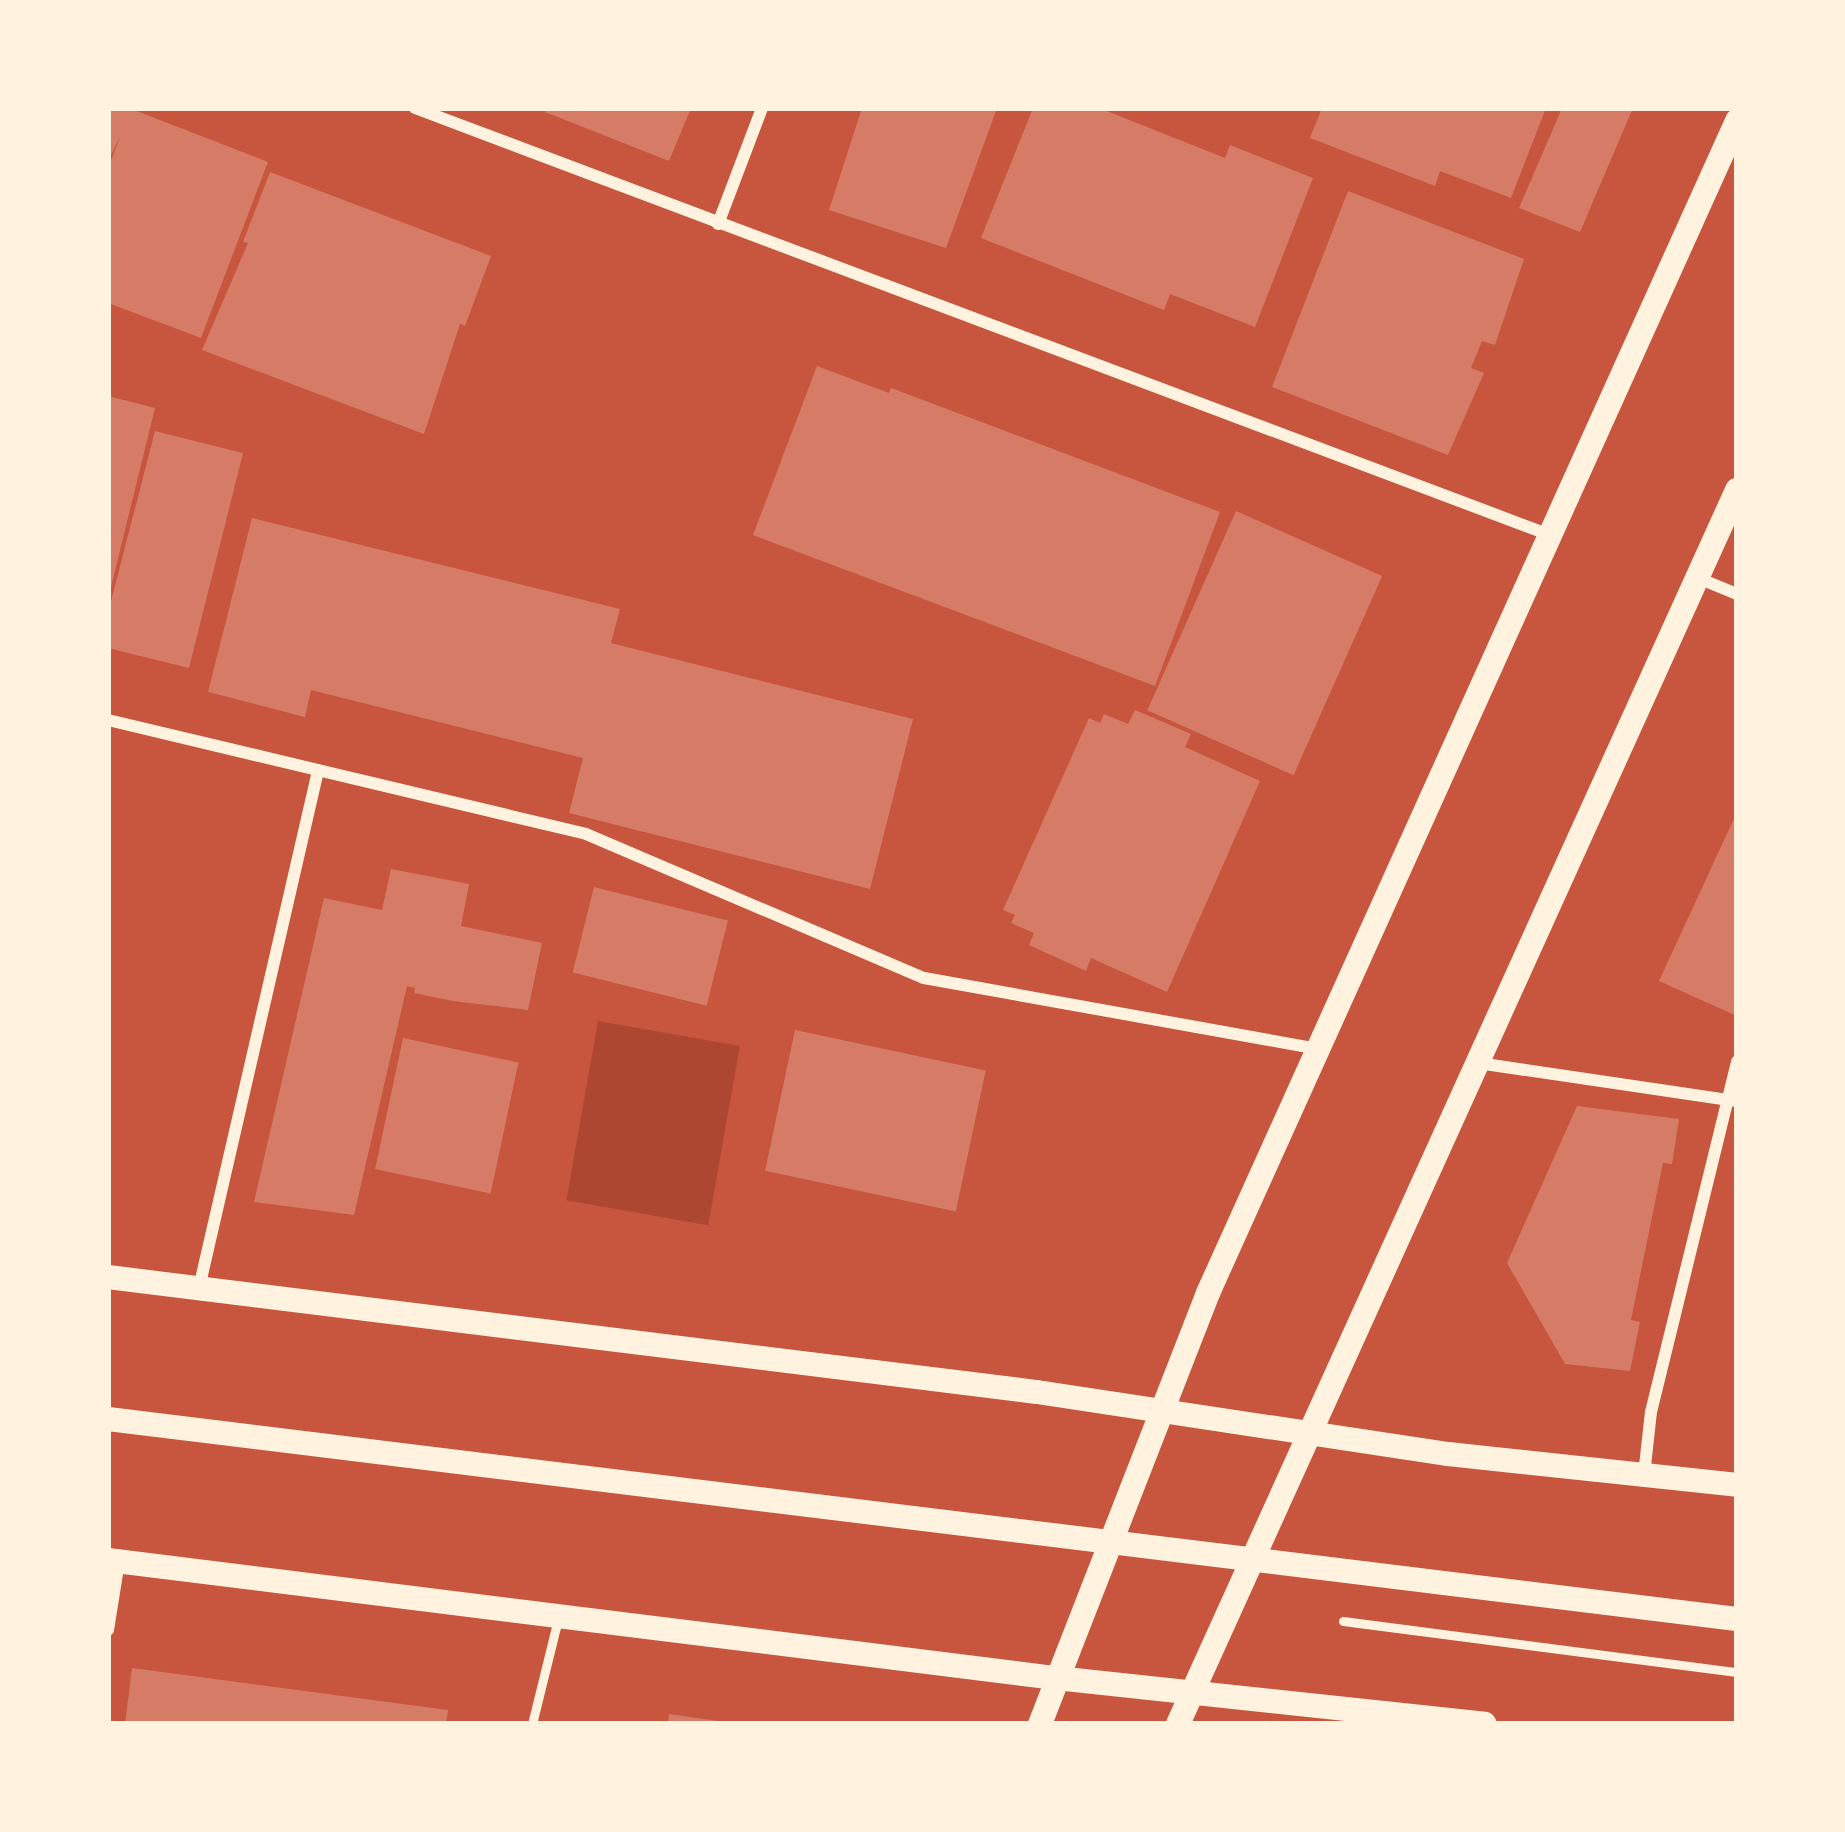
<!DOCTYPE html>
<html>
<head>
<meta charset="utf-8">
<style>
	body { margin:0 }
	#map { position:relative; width:1845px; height:1832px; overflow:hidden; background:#c8553d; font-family:Inter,sans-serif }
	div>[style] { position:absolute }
	.green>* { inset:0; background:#ae4732; transform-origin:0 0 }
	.building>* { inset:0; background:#d67c66; transform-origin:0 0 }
	.service>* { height:9px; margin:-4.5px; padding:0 4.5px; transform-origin:4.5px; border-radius:4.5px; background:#fff3e0 }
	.minor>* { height:12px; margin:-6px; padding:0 6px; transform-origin:6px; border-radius:6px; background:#fff3e0 }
	.secondary>* { height:24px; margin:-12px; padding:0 12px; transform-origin:12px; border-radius:12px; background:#fff3e0 }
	span { translate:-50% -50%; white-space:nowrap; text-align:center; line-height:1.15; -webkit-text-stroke:12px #fff3e0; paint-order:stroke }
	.frame { position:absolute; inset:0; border:111px solid #fff3e0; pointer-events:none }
</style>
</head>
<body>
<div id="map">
	<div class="green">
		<i style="left:598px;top:1021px;width:144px;height:182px;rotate:10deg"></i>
	</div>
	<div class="building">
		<i style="clip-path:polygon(108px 108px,129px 108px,268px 162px,201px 338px,108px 303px,108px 168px,121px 135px,108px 161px)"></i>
		<i style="clip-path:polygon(547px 108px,691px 108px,669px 161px,545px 112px)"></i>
		<i style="clip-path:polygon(862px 108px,997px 108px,946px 248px,829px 210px)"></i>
		<i style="clip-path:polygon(1033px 108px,1099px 108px,1225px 158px,1230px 145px,1313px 178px,1255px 327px,1170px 294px,1164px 310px,981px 238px)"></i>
		<i style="clip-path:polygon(1322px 108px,1546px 108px,1511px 198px,1440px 171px,1435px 186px,1310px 138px)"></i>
		<i style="clip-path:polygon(1562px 108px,1633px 108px,1580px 232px,1519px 208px)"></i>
		<i style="clip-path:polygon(270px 172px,491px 256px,465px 326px,460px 324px,424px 434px,202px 350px,248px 243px,243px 242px)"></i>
		<i style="clip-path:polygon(1348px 191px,1524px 259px,1495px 345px,1482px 341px,1471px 368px,1484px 373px,1448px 455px,1272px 387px)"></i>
		<i style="clip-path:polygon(817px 366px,889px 393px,891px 388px,1220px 512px,1155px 686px,753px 535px)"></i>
		<i style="clip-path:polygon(108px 396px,155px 408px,110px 591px,108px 591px)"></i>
		<i style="clip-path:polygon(155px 431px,243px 453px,189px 668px,108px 648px,108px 613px)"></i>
		<i style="left:1236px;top:511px;width:160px;height:218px;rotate:24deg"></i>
		<i style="clip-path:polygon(252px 518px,620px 609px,611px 643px,913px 719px,870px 889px,569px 813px,583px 758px,311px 690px,305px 717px,208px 692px)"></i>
		<i style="clip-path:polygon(1135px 710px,1191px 734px,1185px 747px,1260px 781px,1167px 992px,1091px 958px,1086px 971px,1029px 945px,1034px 933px,1011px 923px,1015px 915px,1003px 910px,1089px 718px,1100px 723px,1104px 714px,1128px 724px)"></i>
		<i style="clip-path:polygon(1737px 812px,1737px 1016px,1659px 981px)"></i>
		<i style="clip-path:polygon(391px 869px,469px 884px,461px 926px,542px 943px,528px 1010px,453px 1001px,414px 993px,415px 988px,407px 986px,354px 1215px,254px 1202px,324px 898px,382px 910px)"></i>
		<i style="left:594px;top:887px;width:138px;height:88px;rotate:14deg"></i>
		<i style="left:795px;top:1030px;width:195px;height:144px;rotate:12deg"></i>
		<i style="left:403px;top:1038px;width:118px;height:134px;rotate:12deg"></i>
		<i style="clip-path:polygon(1577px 1106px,1679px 1119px,1672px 1164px,1663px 1163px,1631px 1320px,1640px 1322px,1630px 1371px,1565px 1364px,1507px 1263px)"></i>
		<i style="clip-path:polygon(132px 1668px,448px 1710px,446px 1724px,125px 1724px)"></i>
		<i style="clip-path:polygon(669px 1714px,718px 1721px,718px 1724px,668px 1724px)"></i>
	</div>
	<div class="service">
		<i style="left:1343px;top:1621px;width:397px;rotate:7.4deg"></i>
		<i style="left:532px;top:1724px;width:108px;rotate:-76.1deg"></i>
	</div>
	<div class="minor">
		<i style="left:415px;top:108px;width:1213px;rotate:20.62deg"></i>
		<i style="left:718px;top:224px;width:124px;rotate:-69.2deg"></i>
		<i style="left:1698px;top:578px;width:42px;rotate:22.3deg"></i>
		<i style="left:108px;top:720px;width:491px;rotate:13.4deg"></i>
		<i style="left:586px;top:834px;width:367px;rotate:23.1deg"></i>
		<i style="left:924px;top:978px;width:400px;rotate:10.2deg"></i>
		<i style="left:1478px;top:1063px;width:261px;rotate:8.4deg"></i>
		<i style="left:199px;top:1288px;width:531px;rotate:-77.04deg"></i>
		<i style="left:1644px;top:1475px;width:63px;rotate:-83.7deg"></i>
		<i style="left:1651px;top:1412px;width:361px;rotate:-76.2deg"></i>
		<i style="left:108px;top:1630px;width:70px;rotate:-80.9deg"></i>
	</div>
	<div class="secondary">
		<i style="left:108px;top:1277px;width:936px;rotate:7.06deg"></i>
		<i style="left:1037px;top:1392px;width:416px;rotate:8.6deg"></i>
		<i style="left:1448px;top:1454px;width:291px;rotate:6.1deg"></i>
		<i style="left:108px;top:1419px;width:1641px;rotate:7deg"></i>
		<i style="left:108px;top:1560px;width:955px;rotate:7.1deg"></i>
		<i style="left:1056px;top:1678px;width:431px;rotate:6.1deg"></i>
		<i style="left:1040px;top:1724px;width:463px;rotate:-68.7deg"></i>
		<i style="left:1208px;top:1293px;width:1286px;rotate:-65.71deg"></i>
		<i style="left:1178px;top:1724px;width:1355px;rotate:-65.63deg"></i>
	</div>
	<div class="frame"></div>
</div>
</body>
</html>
